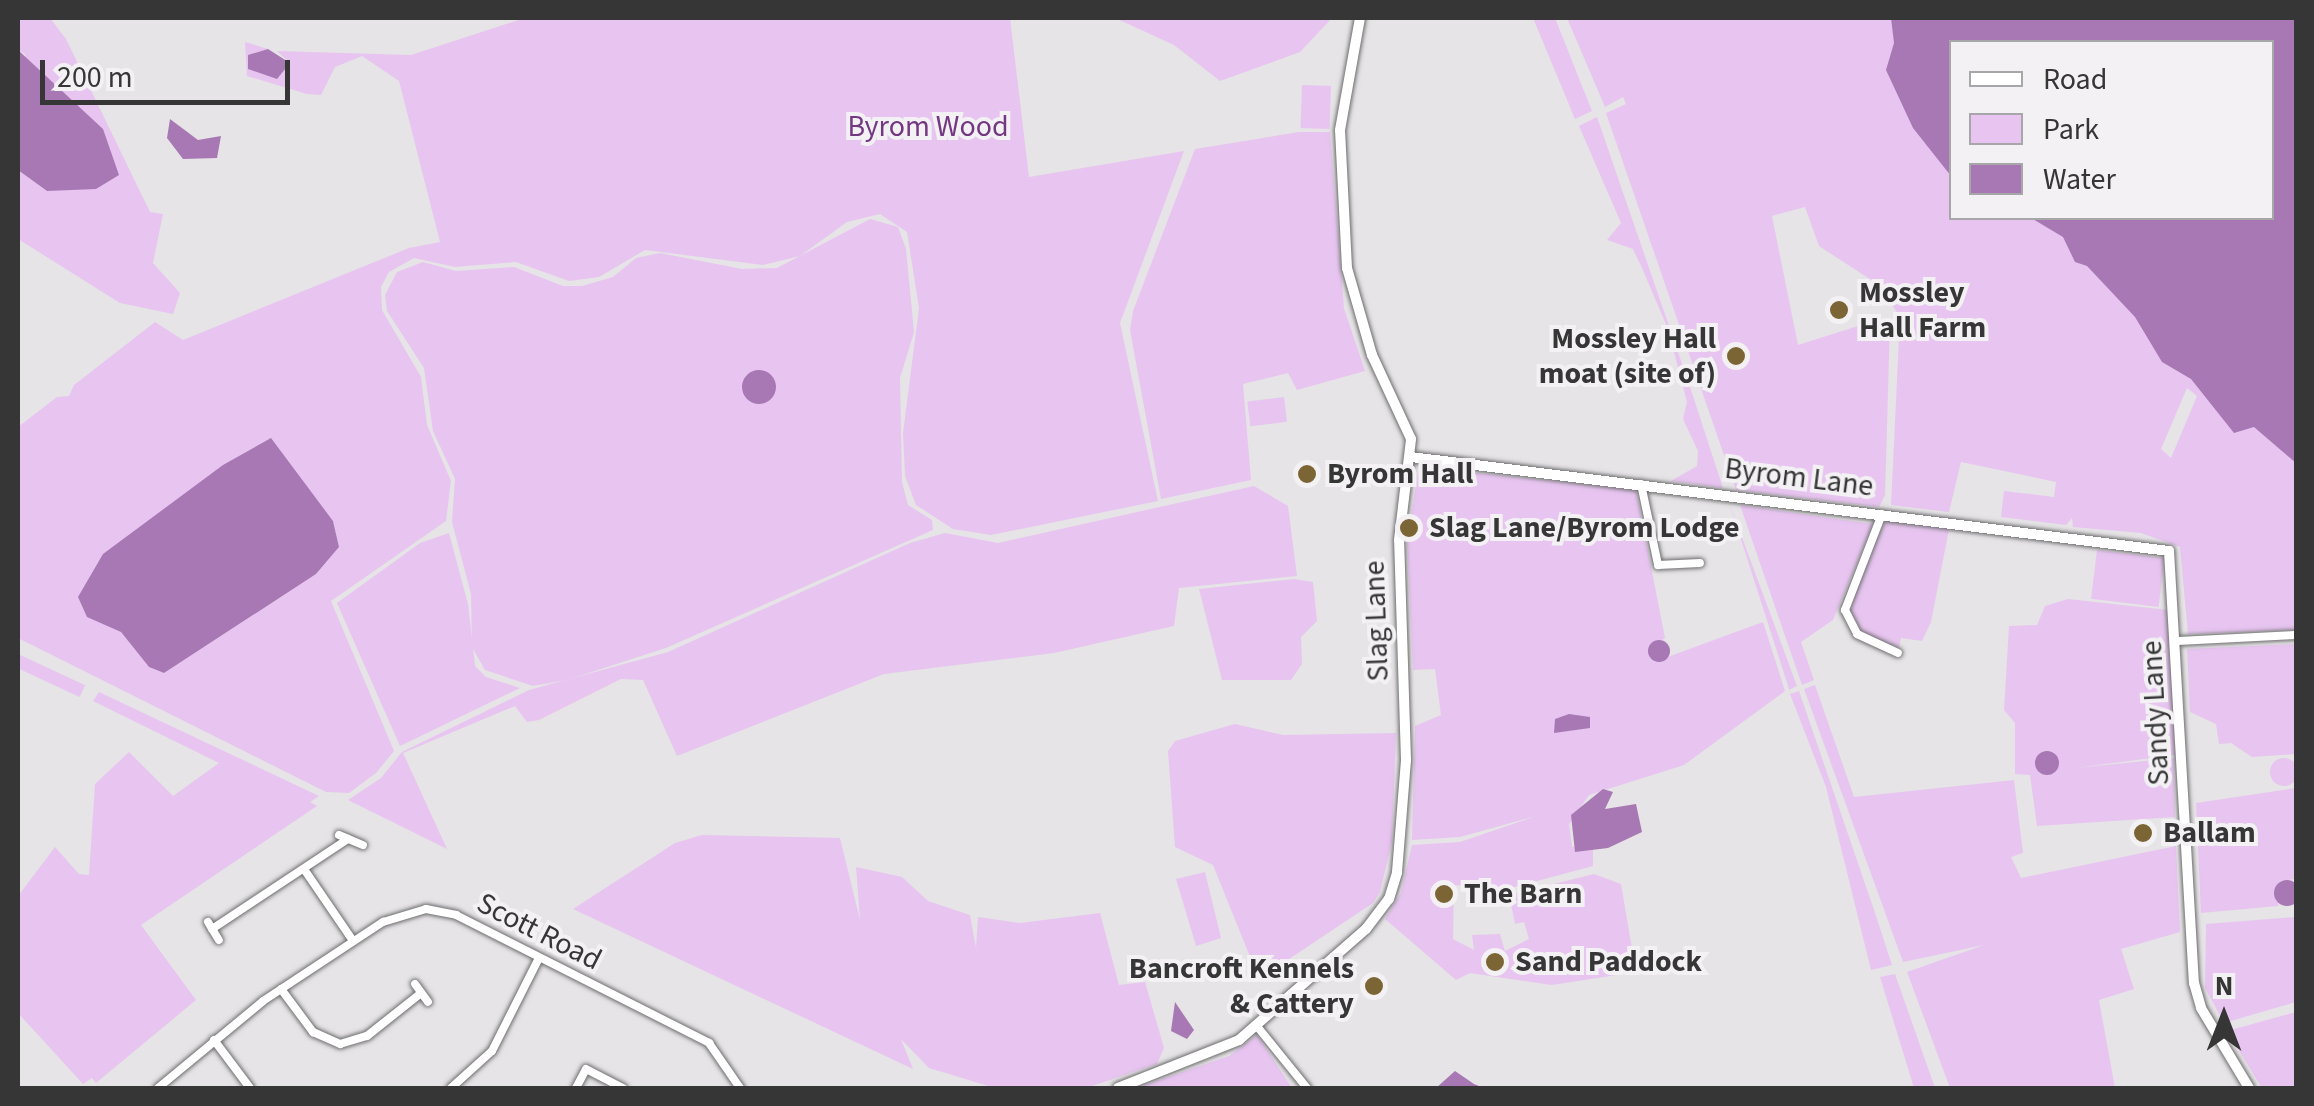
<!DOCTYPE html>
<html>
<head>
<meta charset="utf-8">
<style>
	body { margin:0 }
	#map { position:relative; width:2314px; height:1106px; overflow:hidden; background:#e6e4e6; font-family:"Source Sans 3",sans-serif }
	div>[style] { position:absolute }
	.green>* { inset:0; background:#e7c5f0; transform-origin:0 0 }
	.round { border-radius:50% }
	.water>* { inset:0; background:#a878b4 }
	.roads { filter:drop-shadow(0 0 2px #6e6d6f) drop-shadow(0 0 2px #6e6d6f) }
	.street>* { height:8px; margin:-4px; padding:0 4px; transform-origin:4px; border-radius:4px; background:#fff }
	.secondary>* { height:10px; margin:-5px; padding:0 5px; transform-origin:5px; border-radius:5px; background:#fff }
	.dots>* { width:28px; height:28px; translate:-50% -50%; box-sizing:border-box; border:5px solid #f3f1f3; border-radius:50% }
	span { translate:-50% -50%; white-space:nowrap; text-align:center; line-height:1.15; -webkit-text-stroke:8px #f3f1f3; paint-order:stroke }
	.park-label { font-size:30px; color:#743883 }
	.poi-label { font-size:30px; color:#363637; font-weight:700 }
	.left { translate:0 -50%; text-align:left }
	.right { translate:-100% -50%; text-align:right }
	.street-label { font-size:30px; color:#363637 }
	.frame { position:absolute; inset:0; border:20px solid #363637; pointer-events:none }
	.legend { position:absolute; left:1949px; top:40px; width:325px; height:180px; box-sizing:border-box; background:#f3f1f3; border:2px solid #a7a6a8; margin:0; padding:12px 18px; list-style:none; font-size:30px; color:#363637 }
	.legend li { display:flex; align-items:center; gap:20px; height:50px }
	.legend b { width:50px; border:2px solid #a7a6a8 }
	.north { position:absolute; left:2174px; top:966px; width:100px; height:100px; -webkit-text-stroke:8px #f3f1f3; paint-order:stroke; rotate:0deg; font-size:28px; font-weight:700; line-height:40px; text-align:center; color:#363637 }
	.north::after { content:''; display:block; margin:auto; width:35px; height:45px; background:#363637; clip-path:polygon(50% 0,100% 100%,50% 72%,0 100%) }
	.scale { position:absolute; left:40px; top:60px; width:250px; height:45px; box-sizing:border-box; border:5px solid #363637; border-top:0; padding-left:12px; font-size:30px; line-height:35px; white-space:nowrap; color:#363637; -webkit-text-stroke:8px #f3f1f3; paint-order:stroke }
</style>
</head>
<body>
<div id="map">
	<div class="green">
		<i style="clip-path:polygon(18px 18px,50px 18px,66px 39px,150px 212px,163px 214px,153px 263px,180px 293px,173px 314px,120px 303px,18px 239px,18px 170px,47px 191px,25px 54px,18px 50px)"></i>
		<i style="clip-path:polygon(evenodd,525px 18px,1010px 18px,1029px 177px,1184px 151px,1120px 323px,1158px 501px,991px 535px,953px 529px,916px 505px,905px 476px,903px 433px,919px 308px,907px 232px,880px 214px,847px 222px,800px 256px,763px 265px,645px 250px,599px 277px,569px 281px,516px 262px,455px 267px,414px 258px,389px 272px,381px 287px,382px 310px,421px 377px,427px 425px,451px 481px,446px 521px,331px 601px,394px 751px,376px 773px,349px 793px,326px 792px,18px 638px,18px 427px,57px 397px,69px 396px,74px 385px,155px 322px,183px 340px,409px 248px,440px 242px,399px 81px,362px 56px,335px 67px,321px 95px,307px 94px,247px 76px,245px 42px,268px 49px,248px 55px,290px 63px,277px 51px,411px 55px,525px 18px,271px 439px,333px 521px,339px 547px,316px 574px,164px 673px,149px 667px,121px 632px,271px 439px)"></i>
		<i style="clip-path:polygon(1115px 18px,1332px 18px,1300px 52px,1220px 81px,1174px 45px)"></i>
		<i style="clip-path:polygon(1533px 18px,1555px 18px,1592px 111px,1575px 119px)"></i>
		<i style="clip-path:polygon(evenodd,1567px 18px,2296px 18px,2296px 630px,2188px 634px,2180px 547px,2141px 533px,2073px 527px,2072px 518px,2066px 525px,2001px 517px,2004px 491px,2054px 497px,2056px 482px,1961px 462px,1949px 512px,1891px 505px,1900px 317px,1879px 285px,1819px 246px,1805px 207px,1772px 216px,1798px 345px,1877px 320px,1890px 323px,1885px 495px,1879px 507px,1736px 490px,1606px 113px,1626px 104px,1623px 97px,1605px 107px,1567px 18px,1952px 42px,2272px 42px,2272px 218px,1952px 218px,1952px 42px,1567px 18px,2187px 388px,2197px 396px,2171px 458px,2161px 449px,2187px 388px)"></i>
		<i style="left:1302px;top:85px;width:29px;height:43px;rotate:2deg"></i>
		<i style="clip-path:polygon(1597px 117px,1690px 387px,1723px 488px,1671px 481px,1697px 466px,1698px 451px,1683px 419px,1687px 402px,1668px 329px,1642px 268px,1633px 249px,1607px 240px,1621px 223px,1579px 126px)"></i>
		<i style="clip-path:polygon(1299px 132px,1330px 132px,1344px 308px,1365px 371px,1297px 390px,1288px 373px,1243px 384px,1251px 480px,1161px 499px,1130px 330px,1133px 311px,1195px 149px)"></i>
		<i style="clip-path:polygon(870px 219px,898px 227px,906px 249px,914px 332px,900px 378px,902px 482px,908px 505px,932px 520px,933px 530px,666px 648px,567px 680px,533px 686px,485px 670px,472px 647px,471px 594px,452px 522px,455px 479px,433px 431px,424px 368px,387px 311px,385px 295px,397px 272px,423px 262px,456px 271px,514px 267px,563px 286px,582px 286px,613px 277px,636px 258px,660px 253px,742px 269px,777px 268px)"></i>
		<i style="left:1284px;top:397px;width:25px;height:37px;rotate:83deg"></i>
		<i style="clip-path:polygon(1432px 468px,1636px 490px,1665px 638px,1648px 649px,1654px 662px,1763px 622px,1785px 691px,1684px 765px,1589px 795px,1569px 824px,1572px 847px,1593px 845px,1593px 866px,1507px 889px,1454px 885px,1453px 939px,1474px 950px,1472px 935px,1500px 934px,1505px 951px,1529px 939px,1524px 922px,1515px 924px,1509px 895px,1594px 874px,1621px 884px,1636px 972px,1552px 985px,1470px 973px,1456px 980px,1385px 919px,1401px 893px,1412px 845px,1460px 842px,1536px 816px,1460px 837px,1412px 840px,1415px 726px,1441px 715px,1435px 669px,1413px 670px,1407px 541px,1418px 472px)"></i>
		<i style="clip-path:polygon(1254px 486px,1288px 506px,1297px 576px,1179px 588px,1174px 626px,1054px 653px,884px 674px,677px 756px,643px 680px,621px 679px,539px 720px,527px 722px,515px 706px,403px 753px,447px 849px,348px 800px,381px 778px,402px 752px,529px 690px,668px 652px,910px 543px,945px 533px,998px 543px)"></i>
		<i style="clip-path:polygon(1730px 505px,1797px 686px,1789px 690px,1789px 689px)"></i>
		<i style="clip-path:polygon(1740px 505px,1873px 524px,1833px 620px,1801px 642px,1814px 680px,1802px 685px)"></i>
		<i style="clip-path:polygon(1886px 521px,1949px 529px,1931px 622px,1922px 641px,1901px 638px,1899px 647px,1866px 637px,1850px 615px,1858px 578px)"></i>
		<i style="clip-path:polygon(449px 533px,468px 604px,475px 666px,486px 677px,520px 688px,400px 746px,337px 603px,420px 543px)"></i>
		<i style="left:2097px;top:550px;width:68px;height:49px;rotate:7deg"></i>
		<i style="clip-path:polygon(1294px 579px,1313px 582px,1317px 621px,1301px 637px,1302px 664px,1291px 680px,1222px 680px,1199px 589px)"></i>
		<i style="clip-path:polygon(2068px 599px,2168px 610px,2175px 755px,2075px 768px,2174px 758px,2175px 817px,2037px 826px,2030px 775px,2015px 774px,2015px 723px,2004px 710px,2009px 626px,2037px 625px,2045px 606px)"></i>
		<i style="clip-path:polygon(2296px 644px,2296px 754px,2252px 757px,2231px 743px,2219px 744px,2216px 724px,2190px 712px,2187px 649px)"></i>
		<i style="left:18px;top:654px;width:74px;height:13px;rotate:25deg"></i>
		<i style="clip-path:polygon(1815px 685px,1854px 797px,2014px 780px,2023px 853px,2011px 857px,2021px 878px,2176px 846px,2180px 932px,2121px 949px,2134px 989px,2099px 1000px,2115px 1088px,1950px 1088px,1907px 972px,1984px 945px,1903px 962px,1804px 689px)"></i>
		<i style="clip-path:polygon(1799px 691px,1874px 910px,1892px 965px,1871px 970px,1826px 787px,1790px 694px)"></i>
		<i style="clip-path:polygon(99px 692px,319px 796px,310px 802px,317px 806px,141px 925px,196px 1000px,96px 1083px,92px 1078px,83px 1084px,18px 1013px,18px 896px,55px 847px,79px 874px,89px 875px,95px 784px,129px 752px,173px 796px,219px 763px,93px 701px)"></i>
		<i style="clip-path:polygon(1235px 724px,1283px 735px,1396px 733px,1392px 841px,1380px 892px,1373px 903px,1259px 979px,1213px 865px,1175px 847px,1168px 751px,1175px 741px)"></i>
		<i class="round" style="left:2270px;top:758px;width:28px;height:28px"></i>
		<i style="clip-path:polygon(2296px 788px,2296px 879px,2281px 881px,2278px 906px,2201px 913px,2196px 803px)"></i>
		<i style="clip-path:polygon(702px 835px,840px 838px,860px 920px,856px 867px,902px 877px,928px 901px,970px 915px,976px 948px,978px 917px,1020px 923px,1100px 913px,1119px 985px,1145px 982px,1164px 1048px,1157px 1064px,1086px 1088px,995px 1088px,929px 1068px,901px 1039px,913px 1069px,573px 909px,675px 843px)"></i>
		<i style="clip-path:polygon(1205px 872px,1221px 938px,1196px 946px,1176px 879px)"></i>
		<i style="clip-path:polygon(2296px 917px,2296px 1002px,2224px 1023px,2205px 988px,2206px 924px)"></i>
		<i style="clip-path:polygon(1895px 974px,1935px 1088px,1914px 1088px,1880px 977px)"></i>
		<i style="clip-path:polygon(2296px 1012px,2296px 1088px,2262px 1088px,2227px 1031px)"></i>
		<i style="clip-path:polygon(1257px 1035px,1292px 1088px,1136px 1088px,1229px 1056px)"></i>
	</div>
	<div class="water">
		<i style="clip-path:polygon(1891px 18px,2296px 18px,2296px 463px,2254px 427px,2234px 433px,2191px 379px,2162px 362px,2135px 317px,2087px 266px,2075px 262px,2063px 237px,2031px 218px,2272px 218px,2272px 42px,1952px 42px,1951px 176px,1913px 128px,1886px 70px,1894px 43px)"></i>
		<i style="clip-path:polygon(268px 49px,290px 63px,277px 79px,248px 69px,248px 55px)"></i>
		<i style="clip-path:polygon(18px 50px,103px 129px,119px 175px,96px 189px,47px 191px,18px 170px)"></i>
		<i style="clip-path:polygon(170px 119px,198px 140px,221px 136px,217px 158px,183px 159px,167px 138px)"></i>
		<i class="round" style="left:742px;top:370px;width:34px;height:34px"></i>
		<i style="clip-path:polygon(271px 438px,333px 521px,339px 547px,316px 574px,164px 673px,149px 667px,121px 632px,87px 617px,78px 597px,103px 554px,223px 465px)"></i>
		<i class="round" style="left:1648px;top:640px;width:22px;height:22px"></i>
		<i style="clip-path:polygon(1569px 714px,1590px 717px,1590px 728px,1554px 733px,1555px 719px)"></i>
		<i class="round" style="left:2035px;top:751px;width:24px;height:24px"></i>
		<i style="clip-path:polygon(1603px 789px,1613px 792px,1605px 809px,1636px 804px,1642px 832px,1608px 848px,1575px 852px,1571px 815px)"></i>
		<i class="round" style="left:2274px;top:880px;width:26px;height:26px"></i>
		<i style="clip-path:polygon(1175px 1002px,1194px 1030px,1187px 1039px,1171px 1031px)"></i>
		<i style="clip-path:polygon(1455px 1071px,1474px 1084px,1484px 1088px,1436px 1088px)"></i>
	</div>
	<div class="roads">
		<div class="street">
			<i style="left:1641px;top:484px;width:83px;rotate:78.1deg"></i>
			<i style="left:1658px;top:565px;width:42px;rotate:-2.7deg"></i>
			<i style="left:1882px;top:514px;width:103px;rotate:111.1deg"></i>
			<i style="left:1845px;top:610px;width:27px;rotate:63deg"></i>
			<i style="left:1857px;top:634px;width:45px;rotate:24.9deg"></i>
			<i style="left:2177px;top:641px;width:119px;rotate:-2.9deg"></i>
			<i style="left:339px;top:835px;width:26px;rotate:23deg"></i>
			<i style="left:306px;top:872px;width:83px;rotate:55.7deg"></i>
			<i style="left:208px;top:922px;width:21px;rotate:59deg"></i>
			<i style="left:212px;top:929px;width:163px;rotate:-33.5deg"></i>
			<i style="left:415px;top:984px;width:22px;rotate:54deg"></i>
			<i style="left:281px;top:989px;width:54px;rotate:53.3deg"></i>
			<i style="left:313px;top:1032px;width:30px;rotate:24deg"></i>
			<i style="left:340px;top:1044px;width:28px;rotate:-17deg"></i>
			<i style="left:367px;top:1036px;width:69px;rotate:-38.5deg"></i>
			<i style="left:1256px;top:1025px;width:81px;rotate:51deg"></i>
			<i style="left:214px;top:1040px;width:60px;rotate:53.1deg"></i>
			<i style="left:158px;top:1088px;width:136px;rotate:-39.6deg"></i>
			<i style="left:263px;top:1001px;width:144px;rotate:-33.4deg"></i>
			<i style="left:383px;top:922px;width:45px;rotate:-16.8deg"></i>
			<i style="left:426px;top:909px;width:31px;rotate:11deg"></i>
			<i style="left:456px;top:915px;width:284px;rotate:26.8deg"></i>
			<i style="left:709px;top:1043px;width:55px;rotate:55.4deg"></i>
			<i style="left:451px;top:1088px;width:55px;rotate:-42.1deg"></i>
			<i style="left:492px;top:1051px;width:104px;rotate:-63.2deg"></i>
			<i style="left:576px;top:1088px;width:21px;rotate:-62deg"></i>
			<i style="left:586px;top:1069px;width:42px;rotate:27.2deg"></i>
		</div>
		<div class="secondary">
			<i style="left:1411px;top:457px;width:764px;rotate:7.07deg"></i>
			<i style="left:2169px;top:551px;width:433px;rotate:86.7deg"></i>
			<i style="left:2194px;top:983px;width:26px;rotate:74deg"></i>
			<i style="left:2201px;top:1008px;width:93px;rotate:59deg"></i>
			<i style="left:1118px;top:1088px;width:130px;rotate:-21.6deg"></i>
			<i style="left:1239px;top:1040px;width:169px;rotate:-41.2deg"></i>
			<i style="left:1366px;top:929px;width:38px;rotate:-53deg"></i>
			<i style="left:1389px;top:899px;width:28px;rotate:-73deg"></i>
			<i style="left:1397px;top:872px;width:112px;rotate:-85.4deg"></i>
			<i style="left:1406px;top:760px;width:220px;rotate:-91.8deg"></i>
			<i style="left:1399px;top:540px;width:102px;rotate:-83.2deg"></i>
			<i style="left:1411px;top:439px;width:93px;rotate:-114.9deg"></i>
			<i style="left:1372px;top:355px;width:91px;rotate:-106deg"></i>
			<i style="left:1347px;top:268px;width:138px;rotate:-92.9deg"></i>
			<i style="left:1340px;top:130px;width:114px;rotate:-79.9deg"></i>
		</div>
	</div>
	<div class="dots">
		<i style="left:1839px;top:310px;background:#7c6535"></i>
		<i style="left:1736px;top:356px;background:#7c6535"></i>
		<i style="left:1307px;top:474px;background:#7c6535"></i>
		<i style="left:1409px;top:528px;background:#7c6535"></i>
		<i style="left:2143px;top:833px;background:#7c6535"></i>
		<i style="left:1444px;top:894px;background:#7c6535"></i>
		<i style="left:1495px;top:962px;background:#7c6535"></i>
		<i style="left:1374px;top:986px;background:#7c6535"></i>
	</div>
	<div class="park-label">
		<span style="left:928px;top:127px">Byrom Wood</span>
	</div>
	<div class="poi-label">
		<span class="left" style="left:1859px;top:310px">Mossley<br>Hall Farm</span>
		<span class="right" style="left:1716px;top:356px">Mossley Hall<br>moat (site of)</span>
		<span class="left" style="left:1327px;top:474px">Byrom Hall</span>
		<span class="left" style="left:1429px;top:528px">Slag Lane/Byrom Lodge</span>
		<span class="left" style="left:2163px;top:833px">Ballam</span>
		<span class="left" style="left:1464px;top:894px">The Barn</span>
		<span class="left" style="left:1515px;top:962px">Sand Paddock</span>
		<span class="right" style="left:1354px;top:986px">Bancroft Kennels<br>&amp; Cattery</span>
	</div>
	<div class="street-label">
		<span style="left:1799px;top:478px;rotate:7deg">Byrom Lane</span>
		<span style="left:1377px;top:621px;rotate:-92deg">Slag Lane</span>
		<span style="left:2156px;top:713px;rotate:-93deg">Sandy Lane</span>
		<span style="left:539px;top:932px;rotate:27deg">Scott Road</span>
	</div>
	<div class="frame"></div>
	<ul class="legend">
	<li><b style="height:12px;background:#fff"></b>Road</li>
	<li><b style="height:28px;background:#e7c5f0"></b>Park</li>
	<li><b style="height:28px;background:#a878b4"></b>Water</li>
	</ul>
	<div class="north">N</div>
	<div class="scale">200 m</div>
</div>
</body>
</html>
